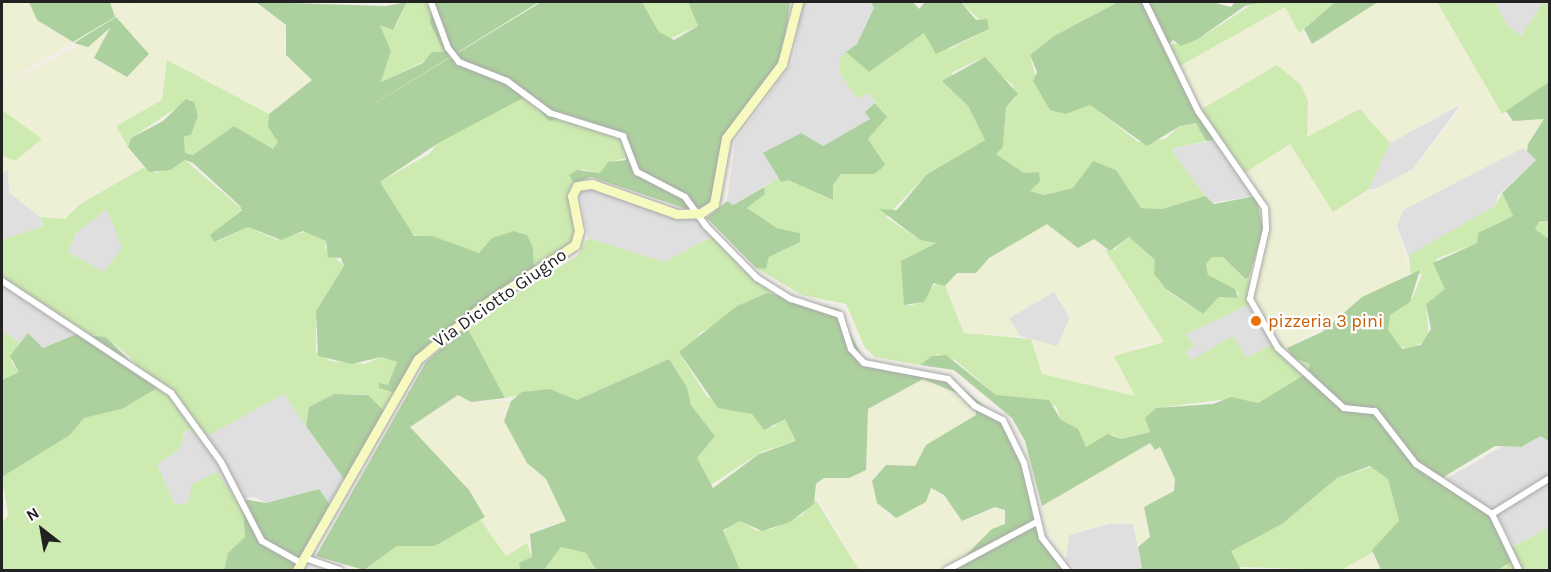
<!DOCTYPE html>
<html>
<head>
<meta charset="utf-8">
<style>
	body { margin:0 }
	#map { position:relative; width:1551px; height:572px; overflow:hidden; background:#f2efe9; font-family:Karla,sans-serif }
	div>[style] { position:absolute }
	.residential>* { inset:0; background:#e0dfdf }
	.farmland>* { inset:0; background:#eef0d5 }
	.grass>* { inset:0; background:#cdebb0 }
	.forest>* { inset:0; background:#add19e }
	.roads { filter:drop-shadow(0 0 2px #a9a9a9) drop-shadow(0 0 2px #a9a9a9) }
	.street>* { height:6px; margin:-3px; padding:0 3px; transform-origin:3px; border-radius:3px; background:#fff }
	.secondary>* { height:9px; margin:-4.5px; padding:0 4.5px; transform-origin:4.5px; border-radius:4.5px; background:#f7fabf }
	.dots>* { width:16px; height:16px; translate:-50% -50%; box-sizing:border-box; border:3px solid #fff; border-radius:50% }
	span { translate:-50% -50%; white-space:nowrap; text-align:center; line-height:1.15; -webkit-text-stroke:4.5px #fff; paint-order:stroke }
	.street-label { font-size:18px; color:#222 }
	.food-label { font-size:18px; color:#c56008 }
	.left { translate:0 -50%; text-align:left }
	.frame { position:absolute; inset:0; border:3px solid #222; pointer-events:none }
	.north { position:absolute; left:12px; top:500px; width:60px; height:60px; -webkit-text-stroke:4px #fff; paint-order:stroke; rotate:329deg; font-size:16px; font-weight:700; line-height:24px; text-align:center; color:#222 }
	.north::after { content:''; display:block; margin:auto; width:21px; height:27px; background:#222; clip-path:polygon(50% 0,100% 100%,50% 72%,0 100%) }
</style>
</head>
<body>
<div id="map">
	<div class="residential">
		<i style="clip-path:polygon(802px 2px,871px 2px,875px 8px,857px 44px,839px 59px,840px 72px,857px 99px,868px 93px,875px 103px,866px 112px,870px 119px,823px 146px,763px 153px,778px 178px,732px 205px,727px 201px,735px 142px,793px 61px)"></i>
		<i style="clip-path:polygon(1495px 2px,1543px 2px,1521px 36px,1508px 26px)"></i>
		<i style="clip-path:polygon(1460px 105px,1413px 169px,1385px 187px,1368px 190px,1390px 143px)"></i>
		<i style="clip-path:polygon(1214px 140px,1256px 196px,1210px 203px,1171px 149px)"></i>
		<i style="clip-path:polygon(1523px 147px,1536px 160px,1498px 195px,1495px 206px,1409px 258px,1397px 226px,1403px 210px)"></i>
		<i style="clip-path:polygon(8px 168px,9px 192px,37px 211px,43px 226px,2px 240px,2px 174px)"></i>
		<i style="clip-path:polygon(590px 188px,699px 220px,712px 237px,664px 262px,588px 238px,580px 191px)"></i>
		<i style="clip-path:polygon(107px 208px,123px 248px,104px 272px,68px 252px,77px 232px)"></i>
		<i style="clip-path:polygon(2px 282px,77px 334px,43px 348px,28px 333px,21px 343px,2px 331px)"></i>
		<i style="clip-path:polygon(1054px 292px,1070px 318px,1057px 347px,1020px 336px,1009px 318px)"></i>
		<i style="clip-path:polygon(1255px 302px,1279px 340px,1247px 358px,1192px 360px,1186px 352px,1194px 346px,1186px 334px)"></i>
		<i style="clip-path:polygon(284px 394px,346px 482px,332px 508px,318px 489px,266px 503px,255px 497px,175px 505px,157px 464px,179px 450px,186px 428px,202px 439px)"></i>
		<i style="clip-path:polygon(1541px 436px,1549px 442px,1549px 527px,1514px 546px,1496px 514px,1446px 479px,1501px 447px,1521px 447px)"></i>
		<i style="clip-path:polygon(1109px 524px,1133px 524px,1142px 569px,1077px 570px,1066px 559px,1069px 535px)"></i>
	</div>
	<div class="farmland">
		<i style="clip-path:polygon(2px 2px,29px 2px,37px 20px,73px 42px,2px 85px)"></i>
		<i style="clip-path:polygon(110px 2px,140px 2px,115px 17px)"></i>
		<i style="clip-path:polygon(142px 2px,256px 2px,286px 26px,284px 50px,312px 80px,269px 114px,167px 60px,162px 100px,116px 126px,143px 168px,80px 203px,65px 219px,40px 217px,9px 192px,8px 169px,2px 174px,2px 156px,15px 161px,42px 139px,2px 110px,2px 86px,110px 28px,97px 61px,127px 77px,149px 54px,116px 17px)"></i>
		<i style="clip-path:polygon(1378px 2px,1437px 2px,1502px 114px,1517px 121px,1544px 118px,1543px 123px,1533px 131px,1527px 151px,1523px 148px,1403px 210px,1397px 226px,1410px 273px,1287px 348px,1250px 296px,1249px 277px,1263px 214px,1256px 196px,1262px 194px,1245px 173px,1290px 144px,1334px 211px,1413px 169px,1462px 108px,1459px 105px,1390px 143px,1360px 109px,1307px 137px,1308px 101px,1301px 85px,1200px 110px,1181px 85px,1178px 67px,1285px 7px,1312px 44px)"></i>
		<i style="clip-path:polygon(1047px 224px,1070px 240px,1094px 239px,1105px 250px,1164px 342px,1129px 348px,1136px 396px,1042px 374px,1031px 339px,1057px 346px,1070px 318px,1054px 292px,1009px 318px,1020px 336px,964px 333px,945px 286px,957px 273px,980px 270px,989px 258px)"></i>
		<i style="clip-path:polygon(923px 379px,959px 394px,975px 405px,976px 415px,926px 445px,915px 466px,886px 465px,874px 476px,877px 503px,891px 518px,926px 502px,931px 488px,968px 519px,1000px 507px,1007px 519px,951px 570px,859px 570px,814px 490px,824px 478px,849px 478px,866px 470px,868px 409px)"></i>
		<i style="clip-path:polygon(458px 395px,470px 402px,511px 401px,503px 415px,506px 425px,533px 471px,546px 479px,566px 521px,534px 530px,527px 543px,506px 556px,480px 519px,483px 513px,469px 490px,409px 427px)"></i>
		<i style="clip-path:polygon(1151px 442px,1160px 447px,1175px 480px,1170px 495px,1144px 507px,1148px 541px,1138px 547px,1133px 524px,1109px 524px,1069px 535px,1066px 559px,1046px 529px,1042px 506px)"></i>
		<i style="clip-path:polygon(1372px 553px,1381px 570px,1342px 570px)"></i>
	</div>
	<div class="grass">
		<i style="clip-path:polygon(407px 2px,432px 2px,432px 27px,444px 52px,381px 82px,391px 51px,380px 25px,396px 26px)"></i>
		<i style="clip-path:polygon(642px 2px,688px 2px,698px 26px,669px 39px,659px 32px)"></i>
		<i style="clip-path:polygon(961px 2px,1118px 2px,1054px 36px,1030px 55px,1039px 91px,1090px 105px,1138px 142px,1165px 139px,1180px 126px,1196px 123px,1206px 141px,1171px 149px,1205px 196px,1162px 209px,1141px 208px,1116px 170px,1098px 164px,1073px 188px,1044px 195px,1029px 191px,1039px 172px,1024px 173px,996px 154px,1003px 147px,1006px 107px,1016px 98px,1013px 85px,980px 59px,953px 72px,947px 86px,968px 106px,985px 140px,926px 175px,886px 217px,920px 240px,936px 243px,901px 261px,908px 306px,920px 303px,937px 282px,945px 286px,964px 333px,1031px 339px,1042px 374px,1135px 396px,1114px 356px,1164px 342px,1105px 250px,1114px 250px,1129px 237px,1155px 260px,1157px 278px,1170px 293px,1203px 314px,1219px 297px,1237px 298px,1239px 293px,1208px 275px,1206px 264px,1211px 257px,1223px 257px,1244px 279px,1249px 277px,1255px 302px,1186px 334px,1194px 346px,1186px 352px,1192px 360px,1233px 336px,1247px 358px,1279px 340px,1292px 357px,1311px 364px,1307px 373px,1258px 403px,1248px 405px,1236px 398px,1156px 408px,1147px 423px,1150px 432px,1121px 439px,1112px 434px,1086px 447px,1061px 420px,1056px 406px,996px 395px,955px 360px,937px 354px,920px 365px,875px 357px,865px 348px,846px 304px,802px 295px,756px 268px,766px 269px,769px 257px,800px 242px,800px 233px,777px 228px,747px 208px,765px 194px,764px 187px,778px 178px,788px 180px,832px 200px,833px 185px,841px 174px,882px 168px,883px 160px,868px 139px,887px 117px,868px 93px,857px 99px,840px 73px,839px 59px,846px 52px,869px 72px,924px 33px,950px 49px,989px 29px)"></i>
		<i style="clip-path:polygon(1335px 2px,1299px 33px,1285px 7px,1178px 67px,1167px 46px,1205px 35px,1254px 3px)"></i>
		<i style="clip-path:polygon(1437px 2px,1495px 2px,1508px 26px,1521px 36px,1543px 2px,1549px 2px,1549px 82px,1502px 114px)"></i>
		<i style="clip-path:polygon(167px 60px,269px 114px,278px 142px,273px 150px,234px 126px,193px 155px,185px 153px,184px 135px,191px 135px,198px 116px,190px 99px,131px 138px,128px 147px,116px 126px,162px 100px)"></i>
		<i style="clip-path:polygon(1277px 65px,1301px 85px,1308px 101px,1307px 137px,1360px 109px,1390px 143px,1368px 190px,1333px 212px,1290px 144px,1245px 173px,1200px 110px)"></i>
		<i style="clip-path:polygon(527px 96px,565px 117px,625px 136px,630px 144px,630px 157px,613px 161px,600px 173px,582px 169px,570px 188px,576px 242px,534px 267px,533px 248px,523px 233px,514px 231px,479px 253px,411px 234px,380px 182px,429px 154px,439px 142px)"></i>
		<i style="clip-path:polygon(2px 110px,42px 139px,15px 161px,2px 156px)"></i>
		<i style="clip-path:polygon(evenodd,185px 160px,242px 209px,211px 235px,218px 241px,248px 227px,277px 240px,307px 231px,326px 241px,325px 248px,344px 266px,316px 311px,316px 351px,330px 361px,365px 364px,381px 357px,397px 362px,388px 385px,379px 384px,396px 393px,385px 412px,364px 394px,334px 394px,309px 407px,306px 426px,284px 394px,202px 439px,186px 428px,179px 450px,157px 464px,175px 505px,188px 503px,192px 484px,217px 472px,236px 500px,242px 499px,245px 538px,228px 553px,224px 570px,2px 570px,2px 523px,8px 515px,2px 477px,70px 435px,84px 418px,122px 409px,153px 390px,129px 356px,106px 337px,86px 334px,2px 282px,2px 240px,43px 226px,40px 217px,65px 219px,80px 204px,143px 168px,156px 173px,185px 160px,107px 209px,122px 248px,104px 272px,68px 252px,77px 232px,107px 209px)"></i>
		<i style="clip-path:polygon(1502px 193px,1513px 216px,1487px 229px,1477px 243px,1436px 259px,1445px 289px,1426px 304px,1429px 339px,1412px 348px,1398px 347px,1387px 330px,1390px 315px,1413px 297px,1422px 274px,1410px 273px,1409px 255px,1495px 206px)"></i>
		<i style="clip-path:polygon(1549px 221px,1549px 239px,1535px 229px,1535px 224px)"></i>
		<i style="clip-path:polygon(712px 237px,778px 293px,745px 302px,720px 325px,701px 332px,682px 357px,707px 397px,756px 416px,760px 426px,773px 427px,785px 418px,797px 441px,763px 451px,709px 486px,697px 458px,715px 436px,691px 405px,687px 387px,669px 359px,577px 400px,550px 389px,505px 398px,467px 327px,577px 256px,588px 238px,664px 262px)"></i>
		<i style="clip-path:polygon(2px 331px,21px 343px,11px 361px,19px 372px,2px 380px)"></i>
		<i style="clip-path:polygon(1375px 466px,1388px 479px,1399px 521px,1372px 553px,1341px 570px,1238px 567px,1230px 551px,1234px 548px,1282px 524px,1337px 478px)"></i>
		<i style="clip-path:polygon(816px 500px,859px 570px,740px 570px,723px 535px,727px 527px,740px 521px,757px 531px,772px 529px,802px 515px)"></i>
		<i style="clip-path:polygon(480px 519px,506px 556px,527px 543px,532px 557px,520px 570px,364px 570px,397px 546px,435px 546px)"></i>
		<i style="clip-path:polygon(1549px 527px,1549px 570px,1498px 570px,1506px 566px,1509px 549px)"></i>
		<i style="clip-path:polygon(561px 547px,586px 553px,596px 570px,544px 570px)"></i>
	</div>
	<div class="forest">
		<i style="clip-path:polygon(29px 2px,110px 2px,115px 17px,73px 42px,37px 20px)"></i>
		<i style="clip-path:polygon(256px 2px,386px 6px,407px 2px,393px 30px,380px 25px,391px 51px,381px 82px,423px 63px,432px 52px,444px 52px,430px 23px,432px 2px,539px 2px,346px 121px,541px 2px,642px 2px,659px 32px,674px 40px,698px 26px,688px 2px,790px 2px,783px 57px,742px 111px,709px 206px,687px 209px,591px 177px,574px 183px,569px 175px,577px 170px,600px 173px,608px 162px,626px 160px,630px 144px,625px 136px,565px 117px,549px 121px,527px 96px,440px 142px,380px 182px,414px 236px,432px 236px,479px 253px,492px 238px,514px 231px,527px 235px,533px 248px,534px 267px,426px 346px,396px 393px,379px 388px,379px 383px,388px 385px,397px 362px,381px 357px,352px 364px,318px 356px,316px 311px,344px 266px,341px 258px,328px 257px,326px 241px,303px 231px,281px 240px,248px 227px,214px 242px,210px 235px,242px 210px,240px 206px,193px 163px,185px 160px,170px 170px,149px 172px,128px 147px,131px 138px,163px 121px,186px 99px,194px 102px,198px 116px,191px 135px,184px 136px,185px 153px,193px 155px,234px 126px,273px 149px,278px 142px,268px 127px,269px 114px,312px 80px,286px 55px,286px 25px)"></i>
		<i style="clip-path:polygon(871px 2px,913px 2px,919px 9px,925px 2px,961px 2px,976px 20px,987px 19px,989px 29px,936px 54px,924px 33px,869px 72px,846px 52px,857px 44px,874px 8px)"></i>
		<i style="clip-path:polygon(1118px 2px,1212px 2px,1231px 7px,1235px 2px,1264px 2px,1245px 6px,1198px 39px,1181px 46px,1173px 40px,1167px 46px,1181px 85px,1217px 140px,1206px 141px,1196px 123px,1180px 126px,1147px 146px,1090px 105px,1066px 114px,1050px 110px,1033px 81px,1037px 72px,1030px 55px,1054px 36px)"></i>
		<i style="clip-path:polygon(1335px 2px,1378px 2px,1312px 44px,1304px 29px)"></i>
		<i style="clip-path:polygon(116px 17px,149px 54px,127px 77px,94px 58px,110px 28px,88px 47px,74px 43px)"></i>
		<i style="clip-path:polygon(985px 57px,1018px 94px,1006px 107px,1003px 147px,996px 154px,1024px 173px,1039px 172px,1040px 181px,1030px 191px,1044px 195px,1073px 188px,1093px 161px,1116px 170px,1141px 208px,1162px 209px,1205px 196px,1214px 204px,1256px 196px,1263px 229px,1249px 277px,1245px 279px,1223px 257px,1212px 257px,1206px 264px,1208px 275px,1235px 289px,1238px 298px,1219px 297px,1203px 314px,1166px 289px,1154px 274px,1155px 260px,1129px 237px,1110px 251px,1094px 239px,1078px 248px,1047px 224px,989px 258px,976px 273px,957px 273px,945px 286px,934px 283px,924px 302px,904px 305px,901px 261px,936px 243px,920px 240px,879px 209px,897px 210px,926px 175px,985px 140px,968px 106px,942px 81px)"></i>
		<i style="clip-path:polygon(1549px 82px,1549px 221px,1539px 222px,1535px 229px,1549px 239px,1549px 442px,1541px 436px,1521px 447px,1495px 446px,1437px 481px,1492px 517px,1514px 560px,1498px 570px,1381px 570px,1372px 550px,1399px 521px,1388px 479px,1370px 466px,1337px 478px,1282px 524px,1231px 551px,1241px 570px,1136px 570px,1142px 568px,1138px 547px,1150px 537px,1144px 507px,1174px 491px,1175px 479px,1160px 447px,1155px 450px,1150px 443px,1042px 506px,1025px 441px,1012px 418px,954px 370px,920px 365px,932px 356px,946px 355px,996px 395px,1049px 400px,1061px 420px,1078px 429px,1086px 447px,1108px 434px,1121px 439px,1150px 432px,1145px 418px,1156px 408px,1213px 404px,1231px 397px,1258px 403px,1307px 373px,1310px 364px,1292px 357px,1287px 348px,1322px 332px,1362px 297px,1420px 270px,1410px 302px,1390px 315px,1388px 330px,1402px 349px,1421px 345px,1431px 329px,1426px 304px,1445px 289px,1433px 263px,1477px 243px,1478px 233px,1513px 216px,1502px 193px,1536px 160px,1527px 151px,1528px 144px,1544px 119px,1513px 121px,1506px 111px)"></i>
		<i style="clip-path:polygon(875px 103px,887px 117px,868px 139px,885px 164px,882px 168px,874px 174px,841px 174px,833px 185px,833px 200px,788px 180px,781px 182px,763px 153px,801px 133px,823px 146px,870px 119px,865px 112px)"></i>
		<i style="clip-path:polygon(764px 187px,765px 194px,747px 208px,777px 228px,800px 233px,800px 242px,769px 257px,766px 269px,756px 268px,707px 218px,727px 201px,733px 205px)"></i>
		<i style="clip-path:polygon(767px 293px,838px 309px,864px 360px,883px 370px,949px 377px,1006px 424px,1023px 464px,1038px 532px,1066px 570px,951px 570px,992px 529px,1005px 524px,1005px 510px,995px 507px,962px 521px,944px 495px,931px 488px,926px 502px,896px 518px,877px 503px,872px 481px,886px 465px,915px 466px,926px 445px,976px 415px,975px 405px,959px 394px,923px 379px,868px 409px,866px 470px,849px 478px,824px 478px,816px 484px,814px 504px,790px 522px,762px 531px,740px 521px,723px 530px,740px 570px,596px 570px,586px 553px,561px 547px,544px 570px,520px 570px,519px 563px,532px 557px,530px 534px,566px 521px,546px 479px,527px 463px,504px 421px,511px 401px,522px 392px,550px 389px,577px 400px,669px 359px,687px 387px,691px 405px,715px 436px,697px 458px,713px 488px,759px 454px,796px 441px,785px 419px,764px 430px,752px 414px,718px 408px,679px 352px,737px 306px)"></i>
		<i style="clip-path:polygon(467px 327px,505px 398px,471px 402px,458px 395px,410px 427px,469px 490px,485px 517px,435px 546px,397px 546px,364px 570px,316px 556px,426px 362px)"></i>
		<i style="clip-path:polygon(28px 333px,43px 348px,77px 334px,106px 337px,157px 388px,122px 409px,84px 418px,70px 435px,2px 477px,2px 380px,19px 372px,10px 356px)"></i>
		<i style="clip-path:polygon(334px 394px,368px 395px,385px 412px,346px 482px,306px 426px,309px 407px)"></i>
		<i style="clip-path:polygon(319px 489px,332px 508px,295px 570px,224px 570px,228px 553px,245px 537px,242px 499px,266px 503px)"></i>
	</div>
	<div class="roads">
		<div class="street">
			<i style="left:431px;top:2px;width:49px;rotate:69.7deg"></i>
			<i style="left:448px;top:48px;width:18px;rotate:52deg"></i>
			<i style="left:459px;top:62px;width:52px;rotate:21.6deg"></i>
			<i style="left:507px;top:81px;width:54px;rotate:36.7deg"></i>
			<i style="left:550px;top:113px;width:77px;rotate:17.5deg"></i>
			<i style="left:623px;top:136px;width:39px;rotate:69deg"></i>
			<i style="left:637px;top:172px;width:54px;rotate:27.5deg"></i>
			<i style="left:685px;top:197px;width:36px;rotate:54deg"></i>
			<i style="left:706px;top:226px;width:73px;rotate:45.6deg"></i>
			<i style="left:757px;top:278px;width:40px;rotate:32deg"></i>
			<i style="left:791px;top:299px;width:52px;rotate:18.1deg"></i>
			<i style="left:840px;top:315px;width:36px;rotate:72deg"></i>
			<i style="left:851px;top:349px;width:19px;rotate:47deg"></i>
			<i style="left:864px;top:363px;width:86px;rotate:10.8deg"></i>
			<i style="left:948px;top:379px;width:38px;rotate:45deg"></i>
			<i style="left:975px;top:406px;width:31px;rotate:27deg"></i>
			<i style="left:1003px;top:420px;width:48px;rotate:64deg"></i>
			<i style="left:1024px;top:463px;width:77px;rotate:76.5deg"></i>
			<i style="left:1042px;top:538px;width:41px;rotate:52deg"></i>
			<i style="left:1145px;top:2px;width:121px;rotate:64.1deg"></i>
			<i style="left:1198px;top:111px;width:118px;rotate:55.4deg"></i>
			<i style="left:1265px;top:208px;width:21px;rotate:87deg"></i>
			<i style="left:1266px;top:229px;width:72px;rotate:102.9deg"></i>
			<i style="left:1250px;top:299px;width:56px;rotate:60.3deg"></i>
			<i style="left:1278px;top:348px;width:89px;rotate:42.3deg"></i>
			<i style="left:1344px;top:408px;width:31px;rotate:6deg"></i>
			<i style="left:1375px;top:411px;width:67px;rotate:52.3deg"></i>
			<i style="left:1416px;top:464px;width:91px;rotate:33.3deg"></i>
			<i style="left:1492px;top:514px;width:62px;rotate:64.3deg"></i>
			<i style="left:2px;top:281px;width:203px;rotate:33.5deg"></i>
			<i style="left:171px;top:393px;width:85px;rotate:54.1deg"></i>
			<i style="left:221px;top:462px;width:89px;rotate:62.6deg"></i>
			<i style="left:262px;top:541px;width:45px;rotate:29.4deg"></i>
			<i style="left:1492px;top:514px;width:68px;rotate:-31.8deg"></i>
			<i style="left:305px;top:558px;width:37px;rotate:19deg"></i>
			<i style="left:947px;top:570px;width:102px;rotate:-28.1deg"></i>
		</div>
		<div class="secondary">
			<i style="left:297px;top:570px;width:243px;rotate:-60.2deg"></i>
			<i style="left:418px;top:359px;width:83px;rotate:-39.6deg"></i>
			<i style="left:482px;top:306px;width:111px;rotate:-33.3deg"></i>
			<i style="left:575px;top:245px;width:15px;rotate:-74deg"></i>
			<i style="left:579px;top:231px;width:36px;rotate:-101deg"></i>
			<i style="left:572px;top:196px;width:11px;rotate:-63deg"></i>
			<i style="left:577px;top:186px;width:15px;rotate:-8deg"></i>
			<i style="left:592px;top:184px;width:90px;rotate:19.4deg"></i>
			<i style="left:677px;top:214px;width:24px;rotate:-2deg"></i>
			<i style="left:701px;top:213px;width:16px;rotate:-35deg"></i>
			<i style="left:714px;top:204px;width:67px;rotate:-79.7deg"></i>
			<i style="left:726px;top:138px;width:93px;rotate:-52.9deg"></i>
			<i style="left:782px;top:64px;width:64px;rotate:-75.5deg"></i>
		</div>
	</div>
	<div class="dots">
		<i style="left:1256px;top:321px;background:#e8710a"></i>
	</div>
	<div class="street-label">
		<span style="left:500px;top:298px;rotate:-35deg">Via Diciotto Giugno</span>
	</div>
	<div class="food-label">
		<span class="left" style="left:1268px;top:321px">pizzeria 3 pini</span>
	</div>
	<div class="frame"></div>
	<div class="north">N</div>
</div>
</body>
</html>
